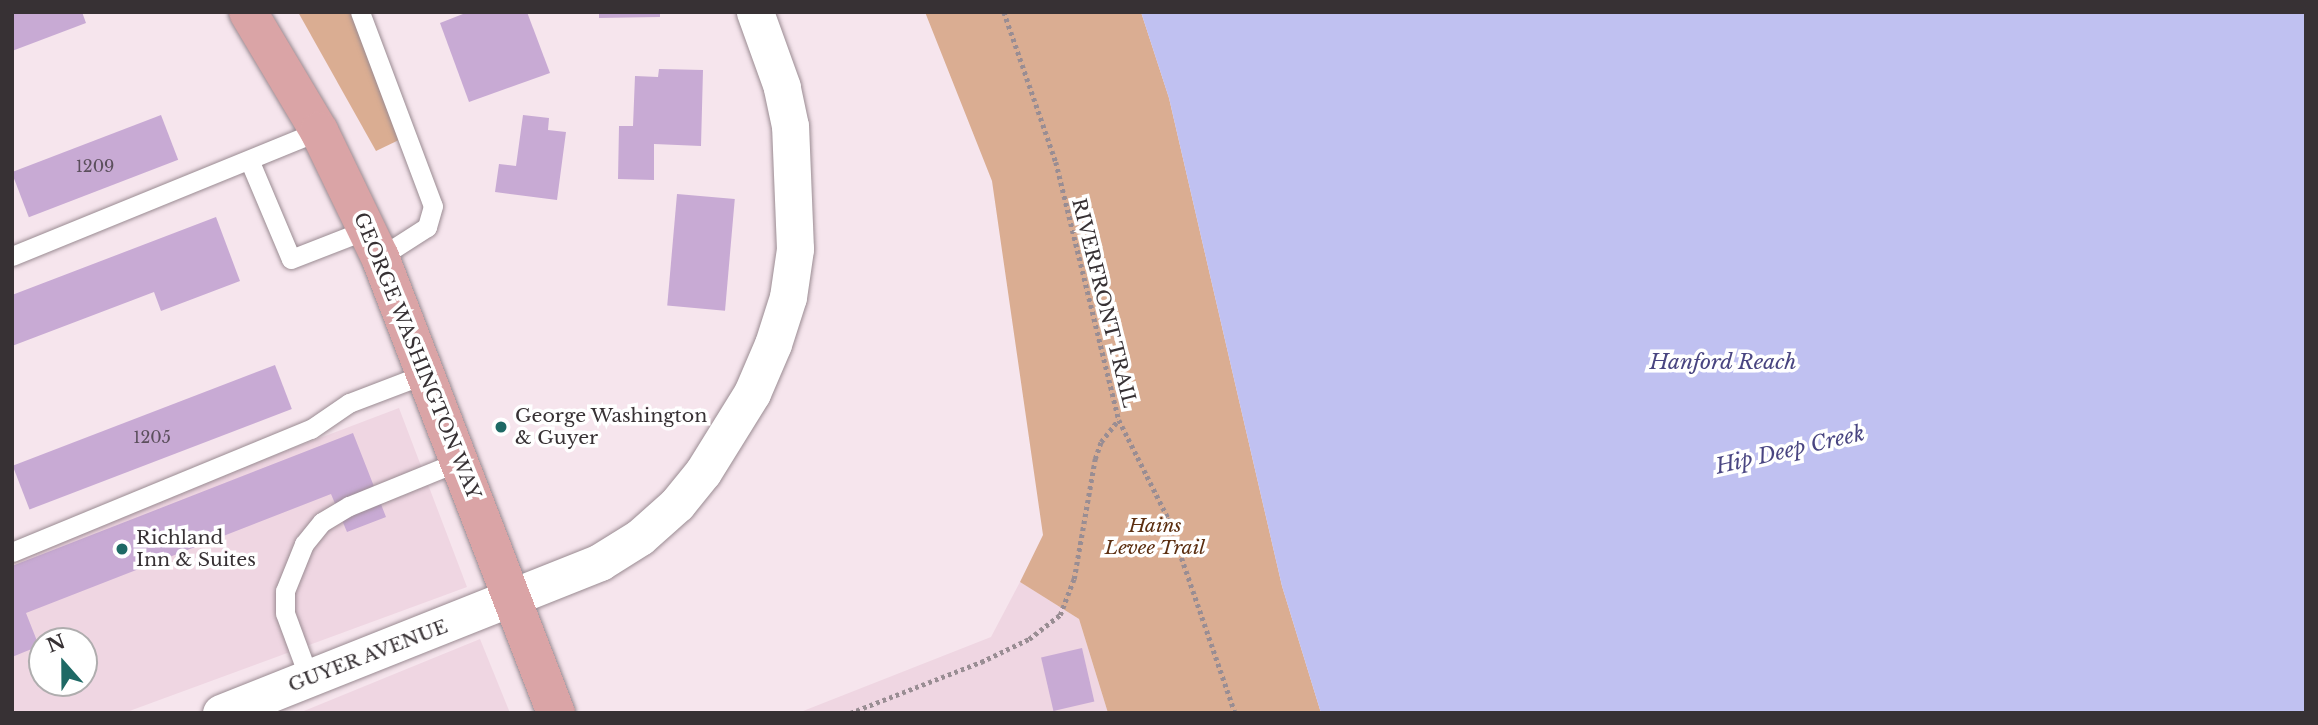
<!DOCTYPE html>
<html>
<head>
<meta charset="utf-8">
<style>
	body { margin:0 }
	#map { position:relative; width:2318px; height:725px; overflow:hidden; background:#f6e5ed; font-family:"Libre Baskerville",serif }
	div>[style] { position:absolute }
	.built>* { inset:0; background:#efd6e2 }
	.green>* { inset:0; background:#daad92 }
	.water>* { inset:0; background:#c0c1f1 }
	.building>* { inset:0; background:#c8aad4; transform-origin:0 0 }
	.path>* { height:4.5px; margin-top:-2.25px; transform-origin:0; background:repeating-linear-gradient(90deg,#998d93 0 3.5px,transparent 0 7px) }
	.roads { filter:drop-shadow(0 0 2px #9a8b92) drop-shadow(0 0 2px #9a8b92) }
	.service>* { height:19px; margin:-9.5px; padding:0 9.5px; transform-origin:9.5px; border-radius:9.5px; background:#fff }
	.minor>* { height:37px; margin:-18.5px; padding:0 18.5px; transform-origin:18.5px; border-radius:18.5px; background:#fff }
	.primary>* { height:38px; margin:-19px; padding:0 19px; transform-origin:19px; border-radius:19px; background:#daa4a6 }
	.dots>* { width:19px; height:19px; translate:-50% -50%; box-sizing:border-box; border:4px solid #fff; border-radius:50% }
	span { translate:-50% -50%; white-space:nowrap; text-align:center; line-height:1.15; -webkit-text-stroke:7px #fff; paint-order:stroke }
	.number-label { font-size:16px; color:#5b4f5c }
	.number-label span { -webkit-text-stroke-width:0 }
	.street-label { font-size:19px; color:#373134 }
	.poi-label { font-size:19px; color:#373134 }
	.left { translate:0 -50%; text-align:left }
	.park-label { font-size:19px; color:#5c2f11; font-style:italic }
	.water-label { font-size:21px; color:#494581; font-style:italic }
	.frame { position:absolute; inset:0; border:14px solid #373134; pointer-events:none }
	.north { position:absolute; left:28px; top:627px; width:70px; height:70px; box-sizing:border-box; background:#fff; border:2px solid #afadae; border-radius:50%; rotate:339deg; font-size:19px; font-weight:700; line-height:28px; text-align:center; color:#373134 }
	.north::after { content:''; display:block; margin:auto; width:24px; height:32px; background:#1e6965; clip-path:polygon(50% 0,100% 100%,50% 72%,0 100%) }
</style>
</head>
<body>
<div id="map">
	<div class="built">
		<i style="clip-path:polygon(evenodd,399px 408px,467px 587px,124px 713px,12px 712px,12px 555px,399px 408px,42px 641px,84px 641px,84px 683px,42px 683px,42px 641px)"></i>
		<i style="clip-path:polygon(1020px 582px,1079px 619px,1108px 713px,798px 713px,991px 637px)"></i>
		<i style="clip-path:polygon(480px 639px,510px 713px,299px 713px)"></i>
	</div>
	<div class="green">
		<i style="clip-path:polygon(298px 12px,352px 12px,401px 139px,376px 151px)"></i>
		<i style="clip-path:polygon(925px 12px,1141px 12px,1169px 98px,1282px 586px,1321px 713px,1108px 713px,1079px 619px,1020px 582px,1043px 535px,992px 181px)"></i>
	</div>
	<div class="water">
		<i style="clip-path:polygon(1141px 12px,2306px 12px,2306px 713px,1321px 713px,1282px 586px,1169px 98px)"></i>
	</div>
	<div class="building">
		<i style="clip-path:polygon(12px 12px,82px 12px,86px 23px,12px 51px)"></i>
		<i style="clip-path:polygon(468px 12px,527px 12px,550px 73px,469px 102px,440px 23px)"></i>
		<i style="clip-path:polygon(599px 12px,660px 12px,660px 17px,599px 18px)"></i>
		<i style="clip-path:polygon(659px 69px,703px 70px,701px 146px,654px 144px,654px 180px,618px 179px,619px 126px,633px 126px,635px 76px,658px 77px)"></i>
		<i style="left:161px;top:115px;width:48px;height:160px;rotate:69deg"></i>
		<i style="clip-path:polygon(523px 115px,549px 118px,548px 130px,566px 132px,557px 200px,495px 192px,499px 164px,516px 166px)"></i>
		<i style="left:677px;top:194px;width:58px;height:112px;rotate:5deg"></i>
		<i style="clip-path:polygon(216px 217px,240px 281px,161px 311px,154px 292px,12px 346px,12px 295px)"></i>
		<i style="left:275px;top:365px;width:47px;height:281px;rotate:69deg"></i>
		<i style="clip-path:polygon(353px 433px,386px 517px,347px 532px,331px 494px,26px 613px,39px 646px,12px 657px,12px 566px)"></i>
		<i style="left:1082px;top:648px;width:55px;height:42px;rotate:77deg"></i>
	</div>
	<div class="path">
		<i style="left:1004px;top:12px;width:159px;rotate:70.9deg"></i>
		<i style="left:1056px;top:162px;width:266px;rotate:76.3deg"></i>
		<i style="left:1119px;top:420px;width:110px;rotate:63.4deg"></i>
		<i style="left:1168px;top:518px;width:206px;rotate:71deg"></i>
		<i style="left:850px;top:713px;width:141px;rotate:-21.3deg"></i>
		<i style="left:981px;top:662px;width:53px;rotate:-25.6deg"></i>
		<i style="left:1029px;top:639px;width:39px;rotate:-38deg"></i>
		<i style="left:1060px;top:615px;width:39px;rotate:-69deg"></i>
		<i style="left:1074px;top:579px;width:122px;rotate:-80.1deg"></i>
		<i style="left:1095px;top:459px;width:18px;rotate:-71deg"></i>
		<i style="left:1101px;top:442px;width:28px;rotate:-52deg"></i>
	</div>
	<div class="roads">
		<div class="service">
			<i style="left:360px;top:12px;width:207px;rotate:69.4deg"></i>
			<i style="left:433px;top:206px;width:22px;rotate:106deg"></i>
			<i style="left:427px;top:227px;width:56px;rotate:147.4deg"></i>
			<i style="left:250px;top:162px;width:105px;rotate:67.1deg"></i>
			<i style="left:291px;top:259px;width:83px;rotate:-21.3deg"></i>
			<i style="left:12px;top:256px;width:331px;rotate:-22.2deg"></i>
			<i style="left:12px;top:552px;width:323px;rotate:-22.4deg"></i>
			<i style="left:311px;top:429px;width:46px;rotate:-34.4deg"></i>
			<i style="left:349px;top:403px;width:81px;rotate:-20.9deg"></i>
			<i style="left:309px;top:678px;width:69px;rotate:-110.3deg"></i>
			<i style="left:285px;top:613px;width:22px;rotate:-90deg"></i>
			<i style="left:285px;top:591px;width:51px;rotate:-68deg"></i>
			<i style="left:304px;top:544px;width:28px;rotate:-51deg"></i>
			<i style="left:322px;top:522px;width:31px;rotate:-31deg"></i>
			<i style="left:349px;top:506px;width:119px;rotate:-22.2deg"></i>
		</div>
		<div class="minor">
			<i style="left:221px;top:713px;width:408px;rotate:-21.7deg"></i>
			<i style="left:600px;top:562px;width:47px;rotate:-32deg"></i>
			<i style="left:640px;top:537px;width:50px;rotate:-41.7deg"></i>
			<i style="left:677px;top:504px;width:41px;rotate:-50.9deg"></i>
			<i style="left:703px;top:472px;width:93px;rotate:-58.2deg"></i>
			<i style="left:752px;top:393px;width:53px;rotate:-66.8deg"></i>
			<i style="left:773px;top:344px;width:49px;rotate:-72.3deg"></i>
			<i style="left:788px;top:297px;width:49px;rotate:-81.7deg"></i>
			<i style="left:795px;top:249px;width:123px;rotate:-92.3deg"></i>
			<i style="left:790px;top:126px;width:40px;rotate:-102deg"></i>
			<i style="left:782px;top:87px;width:80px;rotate:-109.8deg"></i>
		</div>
		<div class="primary">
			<i style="left:248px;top:12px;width:139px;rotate:59.2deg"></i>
			<i style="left:319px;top:131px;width:140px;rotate:64.2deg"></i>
			<i style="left:380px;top:257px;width:489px;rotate:68.9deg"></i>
		</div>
	</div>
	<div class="dots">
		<i style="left:501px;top:427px;background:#1e6965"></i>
		<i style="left:122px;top:549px;background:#1e6965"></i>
	</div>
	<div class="number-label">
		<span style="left:95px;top:166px">1209</span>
		<span style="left:152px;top:437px">1205</span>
	</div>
	<div class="street-label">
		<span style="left:1104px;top:303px;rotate:76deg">RIVERFRONT TRAIL</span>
		<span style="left:417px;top:356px;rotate:68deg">GEORGE WASHINGTON WAY</span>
		<span style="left:368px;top:656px;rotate:-21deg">GUYER AVENUE</span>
	</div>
	<div class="poi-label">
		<span class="left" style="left:515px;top:427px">George Washington<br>&amp; Guyer</span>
		<span class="left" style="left:136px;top:549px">Richland<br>Inn &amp; Suites</span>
	</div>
	<div class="park-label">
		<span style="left:1155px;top:537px">Hains<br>Levee Trail</span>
	</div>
	<div class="water-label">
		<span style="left:1723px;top:362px">Hanford Reach</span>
		<span style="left:1790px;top:450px;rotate:-13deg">Hip Deep Creek</span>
	</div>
	<div class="frame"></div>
	<div class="north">N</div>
</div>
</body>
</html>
